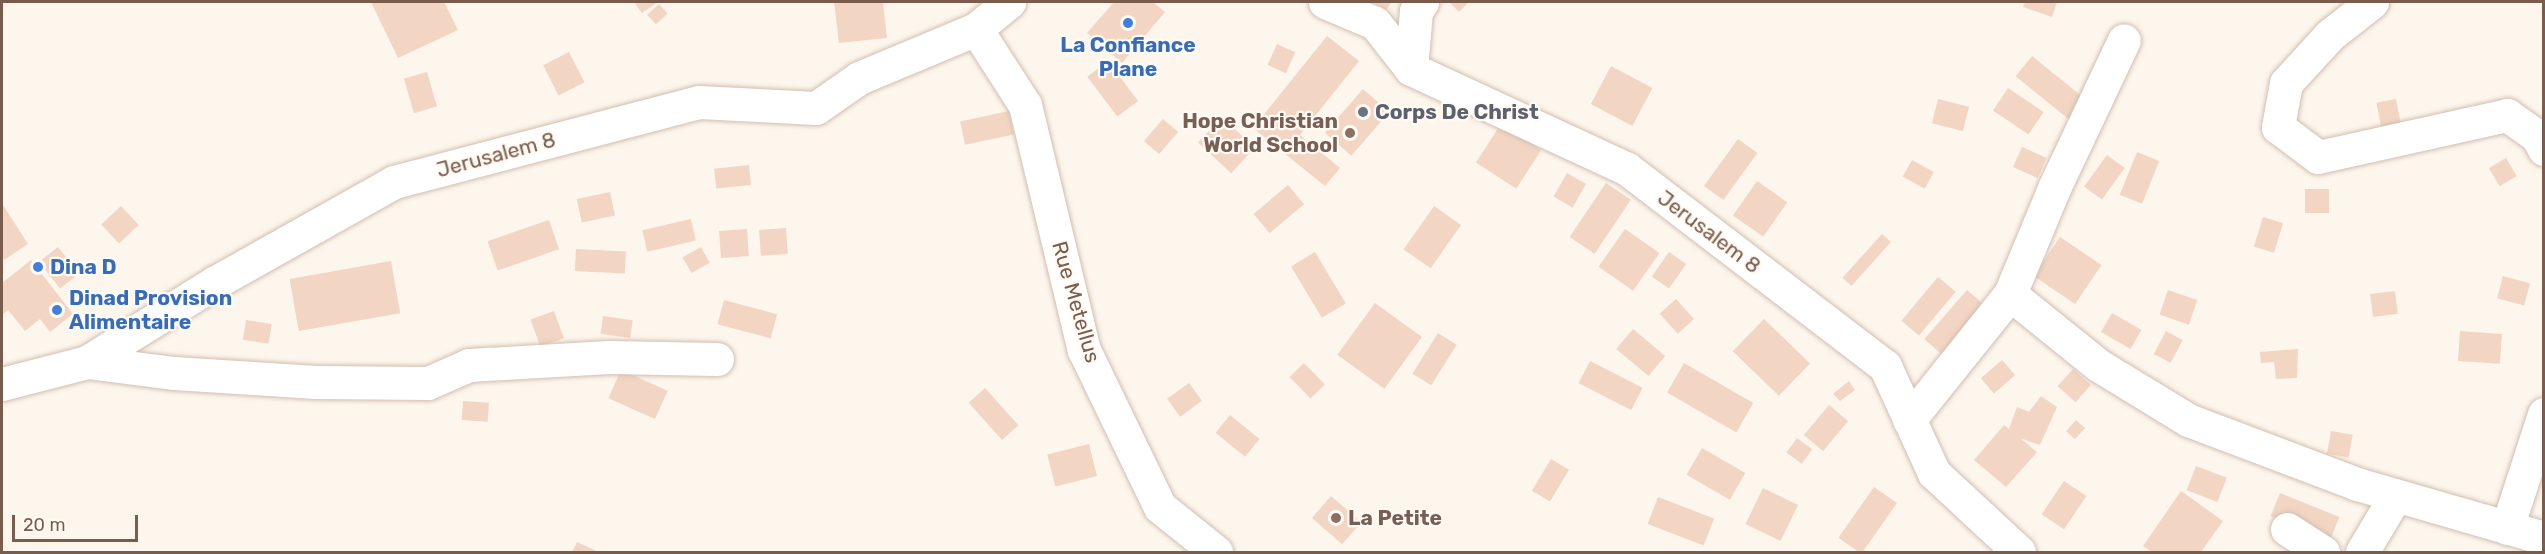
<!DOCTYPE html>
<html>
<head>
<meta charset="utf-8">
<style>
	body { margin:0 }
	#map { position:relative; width:2545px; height:554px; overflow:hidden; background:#fdf6ec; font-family:Rubik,sans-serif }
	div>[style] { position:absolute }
	.building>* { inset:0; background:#f3d5c3; transform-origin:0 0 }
	.roads { filter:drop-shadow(0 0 2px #d1beb0) drop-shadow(0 0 2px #d1beb0) }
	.minor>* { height:33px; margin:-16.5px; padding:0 16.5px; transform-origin:16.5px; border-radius:16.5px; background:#fff }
	.dots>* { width:16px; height:16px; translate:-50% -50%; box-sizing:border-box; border:3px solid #fffaf3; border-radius:50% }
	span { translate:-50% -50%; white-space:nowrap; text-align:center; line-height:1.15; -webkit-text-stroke:4.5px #fffaf3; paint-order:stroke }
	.shop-label { font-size:21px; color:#366cbe; font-weight:700 }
	.left { translate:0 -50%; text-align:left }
	.worship-label { font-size:21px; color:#5b616d; font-weight:700 }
	.education-label { font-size:21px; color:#785e54; font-weight:700 }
	.right { translate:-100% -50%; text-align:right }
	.street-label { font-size:21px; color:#7a5c4d }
	.frame { position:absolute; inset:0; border:3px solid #7a5c4d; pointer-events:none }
	.scale { position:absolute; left:12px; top:515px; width:126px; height:27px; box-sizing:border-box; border:3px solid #7a5c4d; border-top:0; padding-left:8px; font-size:18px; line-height:21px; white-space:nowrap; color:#7a5c4d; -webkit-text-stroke:4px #fffaf3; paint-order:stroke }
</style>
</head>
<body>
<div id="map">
	<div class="building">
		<i style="clip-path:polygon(371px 2px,444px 2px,458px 30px,398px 58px)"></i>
		<i style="clip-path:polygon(634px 2px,658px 2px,642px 13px)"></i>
		<i style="clip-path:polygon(834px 2px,883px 2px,887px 38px,839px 43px)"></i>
		<i style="clip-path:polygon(1114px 2px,1153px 2px,1165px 12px,1122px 63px,1087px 33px)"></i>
		<i style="clip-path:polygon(1374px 2px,1392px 2px,1386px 10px)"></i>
		<i style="clip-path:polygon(1449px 2px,1469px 2px,1459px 12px)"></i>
		<i style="clip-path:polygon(2025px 2px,2057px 2px,2052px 17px,2023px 7px)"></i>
		<i style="left:659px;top:4px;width:13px;height:16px;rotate:48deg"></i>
		<i style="clip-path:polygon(1327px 36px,1359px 61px,1300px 135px,1340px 168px,1325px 186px,1253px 128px)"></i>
		<i style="left:1277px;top:44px;width:20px;height:23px;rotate:24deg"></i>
		<i style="left:569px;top:52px;width:34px;height:29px;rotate:63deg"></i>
		<i style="left:2032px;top:56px;width:68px;height:26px;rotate:39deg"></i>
		<i style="left:1108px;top:61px;width:50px;height:26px;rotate:53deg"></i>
		<i style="left:1611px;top:66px;width:47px;height:43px;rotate:28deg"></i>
		<i style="left:427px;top:72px;width:36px;height:24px;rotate:74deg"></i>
		<i style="left:2008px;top:88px;width:43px;height:27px;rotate:34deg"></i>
		<i style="left:1363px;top:89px;width:35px;height:58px;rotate:41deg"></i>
		<i style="left:1938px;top:99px;width:32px;height:25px;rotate:14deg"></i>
		<i style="left:2396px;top:99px;width:41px;height:20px;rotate:79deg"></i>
		<i style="left:1009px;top:111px;width:24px;height:50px;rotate:78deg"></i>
		<i style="left:1222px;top:117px;width:45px;height:35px;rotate:43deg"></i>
		<i style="left:1163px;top:119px;width:20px;height:29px;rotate:41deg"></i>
		<i style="left:1501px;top:124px;width:48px;height:46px;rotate:33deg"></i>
		<i style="left:1738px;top:139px;width:24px;height:58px;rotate:36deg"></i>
		<i style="left:2022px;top:147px;width:27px;height:22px;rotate:24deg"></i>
		<i style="left:2137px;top:152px;width:24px;height:46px;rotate:22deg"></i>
		<i style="left:2107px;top:155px;width:22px;height:39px;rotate:36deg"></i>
		<i style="left:2506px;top:158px;width:21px;height:20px;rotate:59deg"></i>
		<i style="left:1912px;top:160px;width:25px;height:19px;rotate:29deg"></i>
		<i style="left:749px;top:165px;width:20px;height:35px;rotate:84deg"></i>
		<i style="left:1567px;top:173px;width:22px;height:27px;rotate:30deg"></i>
		<i style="left:1757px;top:181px;width:37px;height:42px;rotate:35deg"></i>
		<i style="left:1606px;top:183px;width:30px;height:65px;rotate:34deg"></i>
		<i style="left:1288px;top:185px;width:25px;height:45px;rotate:50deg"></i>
		<i style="left:2305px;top:189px;width:24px;height:24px"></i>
		<i style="left:610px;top:192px;width:24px;height:34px;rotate:78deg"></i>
		<i style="clip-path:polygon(3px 205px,28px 244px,4px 260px,2px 255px)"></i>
		<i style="left:121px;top:206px;width:26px;height:27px;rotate:47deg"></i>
		<i style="left:1434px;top:206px;width:33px;height:53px;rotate:35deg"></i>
		<i style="left:2263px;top:217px;width:21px;height:31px;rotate:17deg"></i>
		<i style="left:691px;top:219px;width:22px;height:50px;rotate:77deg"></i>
		<i style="left:549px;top:220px;width:31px;height:65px;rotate:71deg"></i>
		<i style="left:786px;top:228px;width:26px;height:27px;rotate:86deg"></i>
		<i style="left:747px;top:229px;width:27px;height:28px;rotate:86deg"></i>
		<i style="left:1625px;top:229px;width:42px;height:46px;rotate:35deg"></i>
		<i style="left:1882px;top:234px;width:12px;height:59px;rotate:42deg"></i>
		<i style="left:2060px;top:237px;width:50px;height:47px;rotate:34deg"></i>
		<i style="left:58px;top:247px;width:34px;height:24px;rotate:52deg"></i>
		<i style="left:701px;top:247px;width:18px;height:21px;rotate:61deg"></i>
		<i style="left:576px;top:249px;width:50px;height:22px;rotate:3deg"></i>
		<i style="left:1315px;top:252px;width:60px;height:28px;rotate:59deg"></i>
		<i style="left:1669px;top:252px;width:21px;height:30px;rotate:35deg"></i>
		<i style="clip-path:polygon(31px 260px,73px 314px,50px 332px,40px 319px,25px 331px,8px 310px,2px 315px,2px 283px)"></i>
		<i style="left:391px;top:261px;width:53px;height:103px;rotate:80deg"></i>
		<i style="left:2503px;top:276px;width:28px;height:23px;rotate:15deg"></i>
		<i style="left:1938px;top:277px;width:23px;height:57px;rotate:40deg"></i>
		<i style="left:1967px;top:290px;width:23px;height:65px;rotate:41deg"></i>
		<i style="left:2168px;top:290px;width:31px;height:26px;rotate:19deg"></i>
		<i style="left:2395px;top:291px;width:23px;height:25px;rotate:83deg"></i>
		<i style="left:1676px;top:299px;width:27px;height:22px;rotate:48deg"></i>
		<i style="left:724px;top:300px;width:55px;height:25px;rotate:15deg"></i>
		<i style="left:1375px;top:303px;width:58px;height:64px;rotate:36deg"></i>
		<i style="left:554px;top:311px;width:29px;height:25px;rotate:70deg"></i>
		<i style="left:2112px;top:313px;width:34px;height:22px;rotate:30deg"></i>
		<i style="left:603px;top:316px;width:30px;height:18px;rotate:8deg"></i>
		<i style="left:1764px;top:319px;width:64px;height:45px;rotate:44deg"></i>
		<i style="left:246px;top:320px;width:26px;height:20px;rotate:9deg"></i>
		<i style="left:1633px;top:329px;width:42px;height:26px;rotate:40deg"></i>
		<i style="left:2166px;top:331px;width:19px;height:26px;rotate:28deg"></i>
		<i style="left:2460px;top:331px;width:42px;height:30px;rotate:4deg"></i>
		<i style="left:1438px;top:333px;width:22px;height:48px;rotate:32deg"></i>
		<i style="clip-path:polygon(2298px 349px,2297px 378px,2276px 379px,2274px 362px,2261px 363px,2260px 352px)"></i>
		<i style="left:2002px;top:360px;width:20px;height:28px;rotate:49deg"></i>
		<i style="left:1590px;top:361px;width:59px;height:25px;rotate:27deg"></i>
		<i style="left:1304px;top:363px;width:30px;height:20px;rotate:46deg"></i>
		<i style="left:1684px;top:363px;width:80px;height:34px;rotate:30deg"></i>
		<i style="left:2073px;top:369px;width:24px;height:23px;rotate:42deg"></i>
		<i style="left:621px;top:370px;width:51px;height:31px;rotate:24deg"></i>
		<i style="clip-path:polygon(1849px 381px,1855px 390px,1840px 401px,1833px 394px)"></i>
		<i style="left:1189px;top:383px;width:22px;height:27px;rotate:54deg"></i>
		<i style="left:985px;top:388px;width:50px;height:22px;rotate:48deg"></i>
		<i style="clip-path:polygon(2041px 396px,2057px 407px,2040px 445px,2020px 438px,2037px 452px,2006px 487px,1974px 460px,2004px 425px,2009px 429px,2017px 407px,2029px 412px)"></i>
		<i style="left:463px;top:401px;width:26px;height:19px;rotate:4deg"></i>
		<i style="left:1829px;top:405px;width:25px;height:39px;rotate:40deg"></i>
		<i style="left:1230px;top:415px;width:38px;height:23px;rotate:39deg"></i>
		<i style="left:2076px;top:420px;width:12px;height:15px;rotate:42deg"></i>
		<i style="left:2331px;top:431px;width:22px;height:23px;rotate:10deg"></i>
		<i style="left:1797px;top:438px;width:19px;height:18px;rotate:36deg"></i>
		<i style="left:1089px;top:444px;width:33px;height:43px;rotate:76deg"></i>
		<i style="left:1702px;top:448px;width:50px;height:31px;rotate:30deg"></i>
		<i style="left:1551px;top:459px;width:21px;height:37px;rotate:31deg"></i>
		<i style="left:2196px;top:466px;width:33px;height:26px;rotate:21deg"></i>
		<i style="left:2064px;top:481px;width:27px;height:40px;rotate:34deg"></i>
		<i style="left:1874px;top:487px;width:28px;height:62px;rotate:35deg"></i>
		<i style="left:1763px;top:488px;width:39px;height:40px;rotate:26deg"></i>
		<i style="clip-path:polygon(2181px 491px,2223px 521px,2201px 552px,2152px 552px,2143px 546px)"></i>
		<i style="left:2280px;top:493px;width:64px;height:25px;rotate:22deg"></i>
		<i style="left:1331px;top:496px;width:40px;height:29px;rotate:41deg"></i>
		<i style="left:1658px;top:497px;width:60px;height:29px;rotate:21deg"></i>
		<i style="clip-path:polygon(577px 542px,599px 552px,572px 552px)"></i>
	</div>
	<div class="roads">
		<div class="minor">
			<i style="left:1325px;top:2px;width:54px;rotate:22.8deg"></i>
			<i style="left:1375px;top:23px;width:58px;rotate:52deg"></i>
			<i style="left:1411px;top:69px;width:238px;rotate:24.8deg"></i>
			<i style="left:1627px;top:169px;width:325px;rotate:37.4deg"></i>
			<i style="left:1885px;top:366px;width:118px;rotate:65.4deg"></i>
			<i style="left:1934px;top:473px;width:116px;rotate:42.9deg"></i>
			<i style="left:2372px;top:2px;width:53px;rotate:141.8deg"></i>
			<i style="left:2330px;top:35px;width:65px;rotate:132.5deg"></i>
			<i style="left:2286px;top:83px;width:45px;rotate:100.3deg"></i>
			<i style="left:2278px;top:127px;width:50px;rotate:36.9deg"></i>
			<i style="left:2318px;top:157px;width:194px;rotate:-12.5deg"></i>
			<i style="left:2507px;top:115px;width:37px;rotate:35deg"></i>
			<i style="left:2537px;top:136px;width:15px;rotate:62deg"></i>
			<i style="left:976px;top:29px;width:90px;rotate:57.2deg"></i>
			<i style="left:1025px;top:105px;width:252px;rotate:76.5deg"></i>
			<i style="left:1084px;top:350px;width:174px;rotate:64.2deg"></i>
			<i style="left:1160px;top:507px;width:72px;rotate:38.8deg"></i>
			<i style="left:1411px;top:69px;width:58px;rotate:-85.1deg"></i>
			<i style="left:1416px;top:11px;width:11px;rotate:-56deg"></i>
			<i style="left:2010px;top:294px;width:113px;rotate:38.9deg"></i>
			<i style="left:2098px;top:365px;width:105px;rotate:31.4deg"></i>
			<i style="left:2188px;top:420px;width:181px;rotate:20.7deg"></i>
			<i style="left:2357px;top:484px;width:195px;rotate:16.1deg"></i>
			<i style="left:87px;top:362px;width:88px;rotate:7.2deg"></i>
			<i style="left:174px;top:373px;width:142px;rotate:3.6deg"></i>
			<i style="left:316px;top:382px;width:112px;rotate:0.5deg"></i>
			<i style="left:428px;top:383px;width:45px;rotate:-23.7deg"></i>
			<i style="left:469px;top:365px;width:140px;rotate:-3.3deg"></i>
			<i style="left:609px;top:357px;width:108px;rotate:1.1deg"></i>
			<i style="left:2px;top:384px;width:88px;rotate:-14.5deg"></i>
			<i style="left:87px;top:362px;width:150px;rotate:-31.9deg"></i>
			<i style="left:214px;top:283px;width:206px;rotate:-29.3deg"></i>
			<i style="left:394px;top:182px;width:315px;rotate:-14.7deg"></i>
			<i style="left:699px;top:102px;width:117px;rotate:2.9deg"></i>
			<i style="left:816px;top:108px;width:52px;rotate:-34.9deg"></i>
			<i style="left:859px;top:78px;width:127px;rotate:-22.7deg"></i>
			<i style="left:976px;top:29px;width:43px;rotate:-39.3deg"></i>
			<i style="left:1909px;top:420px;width:161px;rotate:-51.3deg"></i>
			<i style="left:2010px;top:294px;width:117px;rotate:-67.4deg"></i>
			<i style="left:2055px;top:186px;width:161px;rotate:-64.7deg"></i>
			<i style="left:2507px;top:528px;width:120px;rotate:-72deg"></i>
			<i style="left:2287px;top:529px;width:43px;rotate:32.6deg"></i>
			<i style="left:2362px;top:552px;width:66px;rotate:-59.2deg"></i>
		</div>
	</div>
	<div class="dots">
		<i style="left:1128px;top:23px;background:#3f7fe0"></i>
		<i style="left:1363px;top:112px;background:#6b7280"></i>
		<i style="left:1350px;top:133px;background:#8d6e63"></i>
		<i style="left:38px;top:267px;background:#3f7fe0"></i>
		<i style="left:57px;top:310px;background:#3f7fe0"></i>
		<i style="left:1336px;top:518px;background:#8d6e63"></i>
	</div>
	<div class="shop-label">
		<span style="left:1128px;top:57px">La Confiance<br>Plane</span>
		<span class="left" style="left:50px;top:267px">Dina D</span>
		<span class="left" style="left:69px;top:310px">Dinad Provision<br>Alimentaire</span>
	</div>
	<div class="worship-label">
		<span class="left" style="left:1375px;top:112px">Corps De Christ</span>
	</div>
	<div class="education-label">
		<span class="right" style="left:1338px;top:133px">Hope Christian<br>World School</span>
		<span class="left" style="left:1348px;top:518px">La Petite</span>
	</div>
	<div class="street-label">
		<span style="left:496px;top:155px;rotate:-15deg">Jerusalem 8</span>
		<span style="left:1709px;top:232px;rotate:37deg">Jerusalem 8</span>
		<span style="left:1076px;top:302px;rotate:74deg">Rue Metellus</span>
	</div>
	<div class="frame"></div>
	<div class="scale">20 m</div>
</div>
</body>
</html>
